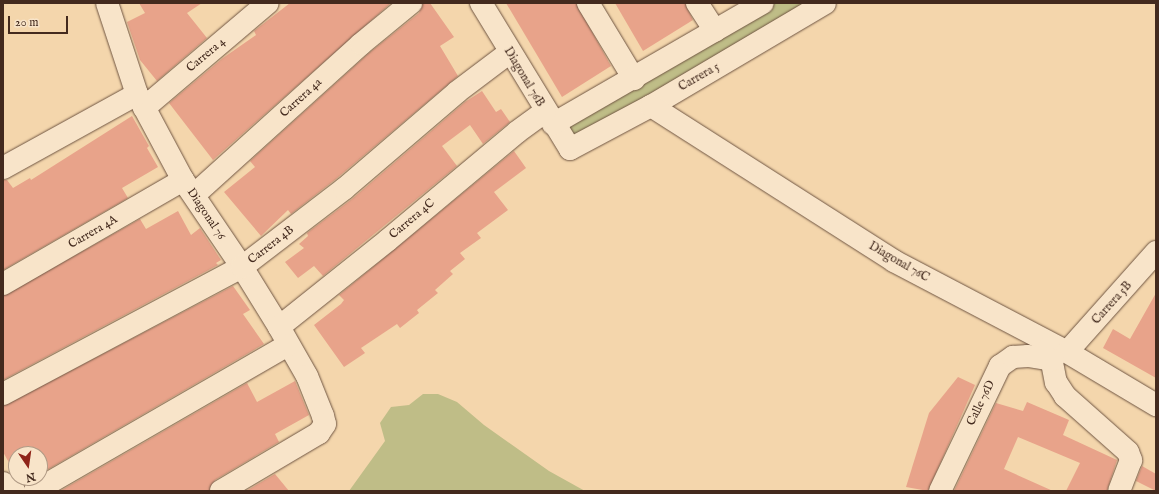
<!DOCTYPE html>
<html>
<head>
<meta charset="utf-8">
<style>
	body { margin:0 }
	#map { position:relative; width:1159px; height:494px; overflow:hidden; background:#f4d6ac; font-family:"IM FELL English",serif }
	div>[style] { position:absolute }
	.green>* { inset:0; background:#bfbd87 }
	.building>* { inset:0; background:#e8a38a }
	.roads { filter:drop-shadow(0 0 1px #6f5542) drop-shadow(0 0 1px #6f5542) }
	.minor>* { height:22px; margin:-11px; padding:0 11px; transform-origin:11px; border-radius:11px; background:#f8e4c9 }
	span { translate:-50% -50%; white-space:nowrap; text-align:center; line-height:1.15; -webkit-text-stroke:3.5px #f8e4c9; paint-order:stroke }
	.street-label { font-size:12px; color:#432a1e }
	.frame { position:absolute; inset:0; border:4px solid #432a1e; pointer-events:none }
	.north { position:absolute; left:8px; top:446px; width:40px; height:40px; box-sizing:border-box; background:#f8e4c9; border:1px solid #b09a85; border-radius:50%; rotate:167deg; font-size:11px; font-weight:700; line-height:16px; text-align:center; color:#432a1e }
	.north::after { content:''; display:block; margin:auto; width:14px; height:18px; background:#8f2418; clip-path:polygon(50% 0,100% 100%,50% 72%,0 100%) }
	.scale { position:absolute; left:8px; top:16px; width:60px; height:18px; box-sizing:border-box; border:2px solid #432a1e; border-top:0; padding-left:5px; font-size:12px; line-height:14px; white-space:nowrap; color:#432a1e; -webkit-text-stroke:3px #f8e4c9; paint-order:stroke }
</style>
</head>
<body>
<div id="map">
	<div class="green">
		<i style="clip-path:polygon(774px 3px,808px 3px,573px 142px,564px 129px)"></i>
		<i style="clip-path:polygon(423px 394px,438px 394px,457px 402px,484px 425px,549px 471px,585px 491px,349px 491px,385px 441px,380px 423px,391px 407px,409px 405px)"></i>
	</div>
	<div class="building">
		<i style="clip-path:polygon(139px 3px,202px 3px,187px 13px,207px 38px,157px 81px,140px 60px,127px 22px,145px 13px)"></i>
		<i style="clip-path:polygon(290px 3px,391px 3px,213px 160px,169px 103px,223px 58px,256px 35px,254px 31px)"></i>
		<i style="clip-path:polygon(423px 3px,430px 3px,454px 37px,440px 46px,458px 76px,336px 179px,291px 214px,288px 210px,261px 236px,224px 192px,255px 167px,250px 161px,369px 53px,419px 13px)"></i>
		<i style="clip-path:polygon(506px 3px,576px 3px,611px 66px,562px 97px)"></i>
		<i style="clip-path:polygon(615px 3px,685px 3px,693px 20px,643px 51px)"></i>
		<i style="clip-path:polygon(482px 91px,496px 112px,501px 109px,510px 122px,483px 144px,470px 125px,442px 146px,457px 166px,323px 276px,314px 266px,298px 278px,285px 262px,304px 248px,299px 244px,308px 236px,307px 233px,352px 199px,465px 102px)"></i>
		<i style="clip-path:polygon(132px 116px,149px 146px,147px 148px,158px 167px,122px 188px,128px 198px,3px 270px,3px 180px,7px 180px,13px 188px,30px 178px,31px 180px)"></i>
		<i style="clip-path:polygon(514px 151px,526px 168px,494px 192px,508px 210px,477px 233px,481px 238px,460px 253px,465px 259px,450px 271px,453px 274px,435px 290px,438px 293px,417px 310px,419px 313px,400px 328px,397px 324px,361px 348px,365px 353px,344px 367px,314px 325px,341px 304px,344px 300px,339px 295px)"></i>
		<i style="clip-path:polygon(178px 211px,191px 235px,200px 228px,221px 260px,216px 263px,218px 265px,3px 380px,3px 296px,140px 219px,146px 229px)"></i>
		<i style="clip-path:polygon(233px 286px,250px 310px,243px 314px,264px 344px,40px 474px,40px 454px,16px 454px,16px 475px,3px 452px,3px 406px)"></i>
		<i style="clip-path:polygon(1156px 293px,1156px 378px,1103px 348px,1113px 329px,1130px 339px)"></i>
		<i style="clip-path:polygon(958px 377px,975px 385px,928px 491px,906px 487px,929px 413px)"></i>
		<i style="clip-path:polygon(295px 381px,309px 415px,275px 434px,279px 442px,215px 480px,209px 491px,60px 491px,247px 383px,257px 402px)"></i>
		<i style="clip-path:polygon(1027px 402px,1069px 420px,1063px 435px,1117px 460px,1107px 491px,1066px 491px,1080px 463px,1018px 437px,1004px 469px,1053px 491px,954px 491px,996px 403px,1023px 411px)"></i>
		<i style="clip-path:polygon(1142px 466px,1156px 474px,1156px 491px,1136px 481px)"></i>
		<i style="clip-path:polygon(275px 474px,289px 491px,246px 491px)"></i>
	</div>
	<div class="roads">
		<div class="minor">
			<i style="left:107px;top:3px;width:96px;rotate:71.8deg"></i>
			<i style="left:137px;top:94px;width:98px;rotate:61.9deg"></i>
			<i style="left:183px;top:180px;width:105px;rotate:55.9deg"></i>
			<i style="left:242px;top:267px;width:70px;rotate:58.3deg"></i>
			<i style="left:279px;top:327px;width:56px;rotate:60.3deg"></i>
			<i style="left:307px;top:376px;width:43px;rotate:68.2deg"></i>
			<i style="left:323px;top:416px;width:8px;rotate:76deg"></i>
			<i style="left:325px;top:424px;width:11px;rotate:124deg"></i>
			<i style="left:319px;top:433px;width:114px;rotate:149.4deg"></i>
			<i style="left:481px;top:3px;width:171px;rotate:58.6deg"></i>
			<i style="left:570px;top:149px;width:92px;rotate:-28deg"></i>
			<i style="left:651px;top:106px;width:202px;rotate:-30.6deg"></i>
			<i style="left:588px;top:3px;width:89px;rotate:58.8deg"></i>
			<i style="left:697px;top:3px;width:33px;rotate:57deg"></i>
			<i style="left:651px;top:106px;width:288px;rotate:32.5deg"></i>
			<i style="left:894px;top:261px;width:195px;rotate:27.7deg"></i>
			<i style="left:1067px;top:352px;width:104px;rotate:30.8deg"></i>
			<i style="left:144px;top:108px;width:162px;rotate:-40.3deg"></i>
			<i style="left:553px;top:124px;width:242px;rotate:-30deg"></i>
			<i style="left:3px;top:168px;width:153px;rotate:-28.9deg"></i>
			<i style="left:194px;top:195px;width:225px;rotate:-42.1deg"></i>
			<i style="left:361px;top:44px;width:65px;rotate:-39.4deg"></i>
			<i style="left:3px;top:284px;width:208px;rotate:-30deg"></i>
			<i style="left:279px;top:327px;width:139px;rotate:-38.6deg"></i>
			<i style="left:388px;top:240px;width:168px;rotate:-39.9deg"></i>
			<i style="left:517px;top:132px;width:34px;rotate:-36deg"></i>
			<i style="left:1049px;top:347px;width:36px;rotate:79deg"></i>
			<i style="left:1056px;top:382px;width:17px;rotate:57deg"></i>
			<i style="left:1065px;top:396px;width:84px;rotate:41.6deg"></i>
			<i style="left:1128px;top:452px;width:9px;rotate:69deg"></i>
			<i style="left:1131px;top:460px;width:33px;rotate:111deg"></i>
			<i style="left:1067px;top:352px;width:134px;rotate:-48.3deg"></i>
			<i style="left:3px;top:394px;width:271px;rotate:-28deg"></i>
			<i style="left:242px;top:267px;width:128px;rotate:-37.4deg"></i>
			<i style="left:344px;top:189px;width:149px;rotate:-40.6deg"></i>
			<i style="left:457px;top:92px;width:66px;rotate:-37deg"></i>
			<i style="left:3px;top:483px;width:14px;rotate:36deg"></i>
			<i style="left:35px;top:491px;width:292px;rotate:-30deg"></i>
			<i style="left:940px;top:491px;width:139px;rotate:-64.4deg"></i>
			<i style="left:1000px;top:366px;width:16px;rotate:-35deg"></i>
			<i style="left:1013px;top:357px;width:15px;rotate:-4deg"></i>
			<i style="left:1028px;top:356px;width:25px;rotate:9deg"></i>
		</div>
	</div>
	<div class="street-label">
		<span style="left:206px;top:55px;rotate:-40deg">Carrera 4</span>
		<span style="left:524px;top:77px;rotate:59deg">Diagonal 76B</span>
		<span style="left:699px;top:77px;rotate:-30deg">Carrera 5</span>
		<span style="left:301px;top:98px;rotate:-42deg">Carrera 4a</span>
		<span style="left:206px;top:214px;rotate:56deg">Diagonal 76</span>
		<span style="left:412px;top:219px;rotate:-40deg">Carrera 4C</span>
		<span style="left:93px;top:232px;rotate:-30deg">Carrera 4A</span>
		<span style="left:271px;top:245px;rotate:-38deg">Carrera 4B</span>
		<span style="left:899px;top:262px;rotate:30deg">Diagonal 76C</span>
		<span style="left:1112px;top:303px;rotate:-48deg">Carrera 5B</span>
		<span style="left:981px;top:403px;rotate:-64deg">Calle 76D</span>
	</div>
	<div class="frame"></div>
	<div class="north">N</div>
	<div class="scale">20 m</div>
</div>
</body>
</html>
